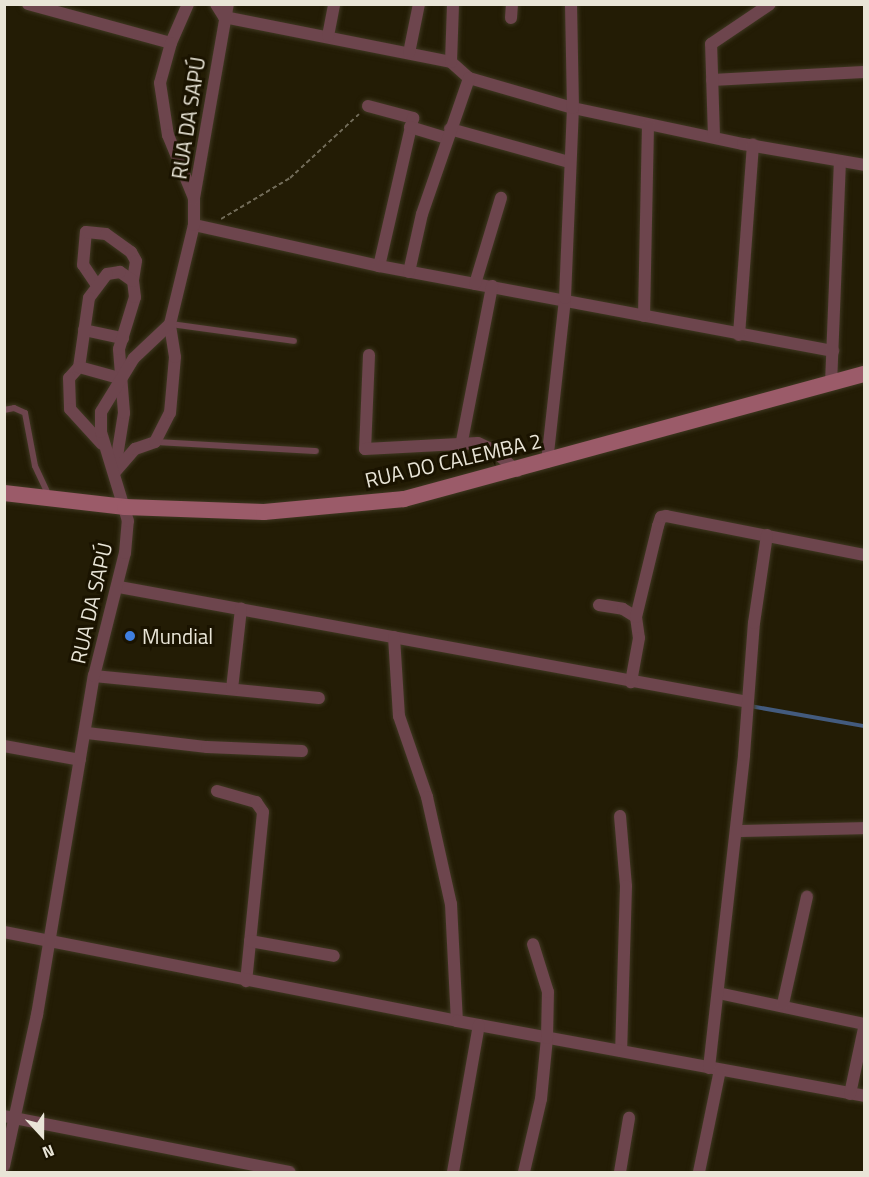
<!DOCTYPE html>
<html>
<head>
<meta charset="utf-8">
<style>
	body { margin:0 }
	#map { position:relative; width:869px; height:1177px; overflow:hidden; background:#231c05; font-family:"Titillium Web",sans-serif }
	div>[style] { position:absolute }
	.stream>* { height:4px; margin:-2px; padding:0 2px; transform-origin:2px; border-radius:2px; background:#435b7e }
	.path>* { height:2px; margin-top:-1px; transform-origin:0; background:repeating-linear-gradient(90deg,#726c59 0 4.5px,transparent 0 7.5px) }
	.roads { filter:drop-shadow(0 0 2px #3f3822) drop-shadow(0 0 2px #3f3822) }
	.service>* { height:6px; margin:-3px; padding:0 3px; transform-origin:3px; border-radius:3px; background:#6d454d }
	.minor>* { height:12px; margin:-6px; padding:0 6px; transform-origin:6px; border-radius:6px; background:#6d454d }
	.secondary>* { height:16px; margin:-8px; padding:0 8px; transform-origin:8px; border-radius:8px; background:#9b5b69 }
	.dots>* { width:16px; height:16px; translate:-50% -50%; box-sizing:border-box; border:3px solid #1a1300; border-radius:50% }
	span { translate:-50% -50%; white-space:nowrap; text-align:center; line-height:1.15; -webkit-text-stroke:6px #1a1300; paint-order:stroke }
	.street-label { font-size:21px; color:#e9e5d7 }
	.poi-label { font-size:21px; color:#e9e5d7 }
	.left { translate:0 -50%; text-align:left }
	.frame { position:absolute; inset:0; border:6px solid #e9e5d7; pointer-events:none }
	.north { position:absolute; left:12px; top:1105px; width:60px; height:60px; -webkit-text-stroke:4px #1a1300; paint-order:stroke; rotate:159deg; font-size:16px; font-weight:700; line-height:24px; text-align:center; color:#e9e5d7 }
	.north::after { content:''; display:block; margin:auto; width:21px; height:27px; background:#e9e5d7; clip-path:polygon(50% 0,100% 100%,50% 72%,0 100%) }
</style>
</head>
<body>
<div id="map">
	<div class="stream">
		<i style="left:750px;top:706px;width:116px;rotate:10deg"></i>
	</div>
	<div class="path">
		<i style="left:221px;top:219px;width:80px;rotate:-30.7deg"></i>
		<i style="left:290px;top:178px;width:94px;rotate:-42.8deg"></i>
	</div>
	<div class="roads">
		<div class="service">
			<i style="left:170px;top:324px;width:125px;rotate:7.8deg"></i>
			<i style="left:4px;top:410px;width:10px;rotate:-11deg"></i>
			<i style="left:14px;top:408px;width:12px;rotate:24deg"></i>
			<i style="left:25px;top:413px;width:54px;rotate:79.3deg"></i>
			<i style="left:35px;top:466px;width:31px;rotate:65deg"></i>
			<i style="left:155px;top:442px;width:161px;rotate:3.2deg"></i>
		</div>
		<div class="minor">
			<i style="left:28px;top:4px;width:148px;rotate:15.3deg"></i>
			<i style="left:188px;top:4px;width:43px;rotate:113.6deg"></i>
			<i style="left:171px;top:43px;width:41px;rotate:105.4deg"></i>
			<i style="left:160px;top:83px;width:53px;rotate:81.3deg"></i>
			<i style="left:168px;top:135px;width:68px;rotate:67.6deg"></i>
			<i style="left:216px;top:4px;width:15px;rotate:58deg"></i>
			<i style="left:224px;top:17px;width:231px;rotate:11.2deg"></i>
			<i style="left:451px;top:62px;width:24px;rotate:42deg"></i>
			<i style="left:469px;top:78px;width:108px;rotate:16.1deg"></i>
			<i style="left:573px;top:108px;width:174px;rotate:12deg"></i>
			<i style="left:743px;top:144px;width:123px;rotate:9.8deg"></i>
			<i style="left:511px;top:18px;width:14px;rotate:-86deg"></i>
			<i style="left:328px;top:36px;width:33px;rotate:-79deg"></i>
			<i style="left:409px;top:53px;width:50px;rotate:-78.5deg"></i>
			<i style="left:451px;top:62px;width:58px;rotate:-88deg"></i>
			<i style="left:712px;top:80px;width:152px;rotate:-3deg"></i>
			<i style="left:368px;top:106px;width:47px;rotate:14.9deg"></i>
			<i style="left:413px;top:118px;width:152px;rotate:102.9deg"></i>
			<i style="left:410px;top:127px;width:38px;rotate:17deg"></i>
			<i style="left:450px;top:129px;width:123px;rotate:15.5deg"></i>
			<i style="left:714px;top:137px;width:93px;rotate:-91.8deg"></i>
			<i style="left:711px;top:44px;width:71px;rotate:-34.1deg"></i>
			<i style="left:194px;top:225px;width:189px;rotate:12.5deg"></i>
			<i style="left:379px;top:266px;width:462px;rotate:10.6deg"></i>
			<i style="left:409px;top:272px;width:59px;rotate:-77.4deg"></i>
			<i style="left:422px;top:214px;width:144px;rotate:-70.9deg"></i>
			<i style="left:96px;top:284px;width:23px;rotate:-124deg"></i>
			<i style="left:83px;top:265px;width:33px;rotate:-85deg"></i>
			<i style="left:86px;top:232px;width:20px;rotate:6deg"></i>
			<i style="left:106px;top:234px;width:31px;rotate:36deg"></i>
			<i style="left:131px;top:252px;width:10px;rotate:61deg"></i>
			<i style="left:136px;top:261px;width:20px;rotate:99deg"></i>
			<i style="left:475px;top:284px;width:90px;rotate:-73.2deg"></i>
			<i style="left:644px;top:316px;width:191px;rotate:-88.8deg"></i>
			<i style="left:84px;top:330px;width:40px;rotate:12deg"></i>
			<i style="left:739px;top:335px;width:191px;rotate:-85.8deg"></i>
			<i style="left:369px;top:355px;width:94px;rotate:92.4deg"></i>
			<i style="left:365px;top:449px;width:113px;rotate:-3deg"></i>
			<i style="left:478px;top:443px;width:17px;rotate:25deg"></i>
			<i style="left:493px;top:450px;width:32px;rotate:41deg"></i>
			<i style="left:79px;top:367px;width:15px;rotate:132deg"></i>
			<i style="left:69px;top:378px;width:31px;rotate:88deg"></i>
			<i style="left:70px;top:409px;width:47px;rotate:47.6deg"></i>
			<i style="left:831px;top:384px;width:223px;rotate:-87.7deg"></i>
			<i style="left:462px;top:441px;width:158px;rotate:-79deg"></i>
			<i style="left:547px;top:462px;width:165px;rotate:-83.7deg"></i>
			<i style="left:565px;top:298px;width:190px;rotate:-87.6deg"></i>
			<i style="left:573px;top:108px;width:104px;rotate:-91.1deg"></i>
			<i style="left:115px;top:469px;width:57px;rotate:-80.9deg"></i>
			<i style="left:124px;top:413px;width:64px;rotate:-94.5deg"></i>
			<i style="left:119px;top:349px;width:54px;rotate:-72.9deg"></i>
			<i style="left:135px;top:297px;width:16px;rotate:-97deg"></i>
			<i style="left:133px;top:281px;width:16px;rotate:-145deg"></i>
			<i style="left:120px;top:272px;width:13px;rotate:171deg"></i>
			<i style="left:107px;top:274px;width:30px;rotate:127deg"></i>
			<i style="left:89px;top:298px;width:70px;rotate:98.2deg"></i>
			<i style="left:79px;top:367px;width:41px;rotate:15.4deg"></i>
			<i style="left:114px;top:473px;width:32px;rotate:-49deg"></i>
			<i style="left:135px;top:449px;width:21px;rotate:-19deg"></i>
			<i style="left:155px;top:442px;width:33px;rotate:-63deg"></i>
			<i style="left:170px;top:413px;width:56px;rotate:-84.9deg"></i>
			<i style="left:175px;top:357px;width:33px;rotate:-99deg"></i>
			<i style="left:170px;top:324px;width:102px;rotate:-76.4deg"></i>
			<i style="left:194px;top:225px;width:27px;rotate:-90deg"></i>
			<i style="left:194px;top:198px;width:197px;rotate:-80.1deg"></i>
			<i style="left:119px;top:587px;width:639px;rotate:10.36deg"></i>
			<i style="left:599px;top:605px;width:24px;rotate:9deg"></i>
			<i style="left:623px;top:609px;width:15px;rotate:32deg"></i>
			<i style="left:636px;top:617px;width:21px;rotate:82deg"></i>
			<i style="left:639px;top:638px;width:45px;rotate:100.3deg"></i>
			<i style="left:636px;top:617px;width:94px;rotate:-76.4deg"></i>
			<i style="left:658px;top:526px;width:9px;rotate:-72deg"></i>
			<i style="left:661px;top:517px;width:5px;rotate:-11deg"></i>
			<i style="left:666px;top:516px;width:202px;rotate:11.1deg"></i>
			<i style="left:394px;top:637px;width:79px;rotate:86.4deg"></i>
			<i style="left:399px;top:716px;width:86px;rotate:70.9deg"></i>
			<i style="left:427px;top:797px;width:110px;rotate:77.4deg"></i>
			<i style="left:451px;top:904px;width:117px;rotate:87.1deg"></i>
			<i style="left:94px;top:676px;width:226px;rotate:5.6deg"></i>
			<i style="left:232px;top:689px;width:81px;rotate:-83.6deg"></i>
			<i style="left:87px;top:733px;width:121px;rotate:6.7deg"></i>
			<i style="left:207px;top:747px;width:95px;rotate:2.4deg"></i>
			<i style="left:4px;top:746px;width:77px;rotate:10.4deg"></i>
			<i style="left:217px;top:791px;width:41px;rotate:15.8deg"></i>
			<i style="left:256px;top:802px;width:12px;rotate:55deg"></i>
			<i style="left:263px;top:812px;width:170px;rotate:95.7deg"></i>
			<i style="left:620px;top:816px;width:70px;rotate:85.1deg"></i>
			<i style="left:626px;top:886px;width:165px;rotate:91.7deg"></i>
			<i style="left:736px;top:831px;width:128px;rotate:-1.3deg"></i>
			<i style="left:4px;top:932px;width:462px;rotate:11.1deg"></i>
			<i style="left:457px;top:1021px;width:414px;rotate:10.4deg"></i>
			<i style="left:250px;top:941px;width:85px;rotate:10.1deg"></i>
			<i style="left:718px;top:993px;width:149px;rotate:12deg"></i>
			<i style="left:783px;top:1004px;width:110px;rotate:-77.4deg"></i>
			<i style="left:709px;top:1068px;width:315px;rotate:-83.6deg"></i>
			<i style="left:744px;top:755px;width:132px;rotate:-85.7deg"></i>
			<i style="left:754px;top:623px;width:89px;rotate:-81.6deg"></i>
			<i style="left:850px;top:1094px;width:67px;rotate:-78deg"></i>
			<i style="left:4px;top:1116px;width:291px;rotate:11.1deg"></i>
			<i style="left:4px;top:1166px;width:155px;rotate:-77.7deg"></i>
			<i style="left:37px;top:1015px;width:344px;rotate:-80.5deg"></i>
			<i style="left:94px;top:676px;width:127px;rotate:-75.9deg"></i>
			<i style="left:125px;top:553px;width:32px;rotate:-85deg"></i>
			<i style="left:128px;top:521px;width:93px;rotate:-106.9deg"></i>
			<i style="left:101px;top:432px;width:20px;rotate:-90deg"></i>
			<i style="left:101px;top:412px;width:63px;rotate:-58.6deg"></i>
			<i style="left:134px;top:358px;width:50px;rotate:-43.4deg"></i>
			<i style="left:453px;top:1172px;width:149px;rotate:-80deg"></i>
			<i style="left:524px;top:1172px;width:75px;rotate:-76.9deg"></i>
			<i style="left:541px;top:1099px;width:61px;rotate:-84.4deg"></i>
			<i style="left:547px;top:1038px;width:46px;rotate:-88.8deg"></i>
			<i style="left:548px;top:992px;width:50px;rotate:-107.4deg"></i>
			<i style="left:620px;top:1172px;width:55px;rotate:-80.5deg"></i>
			<i style="left:699px;top:1172px;width:104px;rotate:-78.4deg"></i>
		</div>
		<div class="secondary">
			<i style="left:4px;top:493px;width:122px;rotate:6.6deg"></i>
			<i style="left:125px;top:507px;width:139px;rotate:2.1deg"></i>
			<i style="left:264px;top:512px;width:141px;rotate:-5.3deg"></i>
			<i style="left:404px;top:499px;width:477px;rotate:-15.2deg"></i>
		</div>
	</div>
	<div class="dots">
		<i style="left:130px;top:636px;background:#3f7fe0"></i>
	</div>
	<div class="street-label">
		<span style="left:188px;top:118px;rotate:-81deg">RUA DA SAPÚ</span>
		<span style="left:453px;top:460px;rotate:-13deg">RUA DO CALEMBA 2</span>
		<span style="left:91px;top:603px;rotate:-77deg">RUA DA SAPÚ</span>
	</div>
	<div class="poi-label">
		<span class="left" style="left:142px;top:636px">Mundial</span>
	</div>
	<div class="frame"></div>
	<div class="north">N</div>
</div>
</body>
</html>
